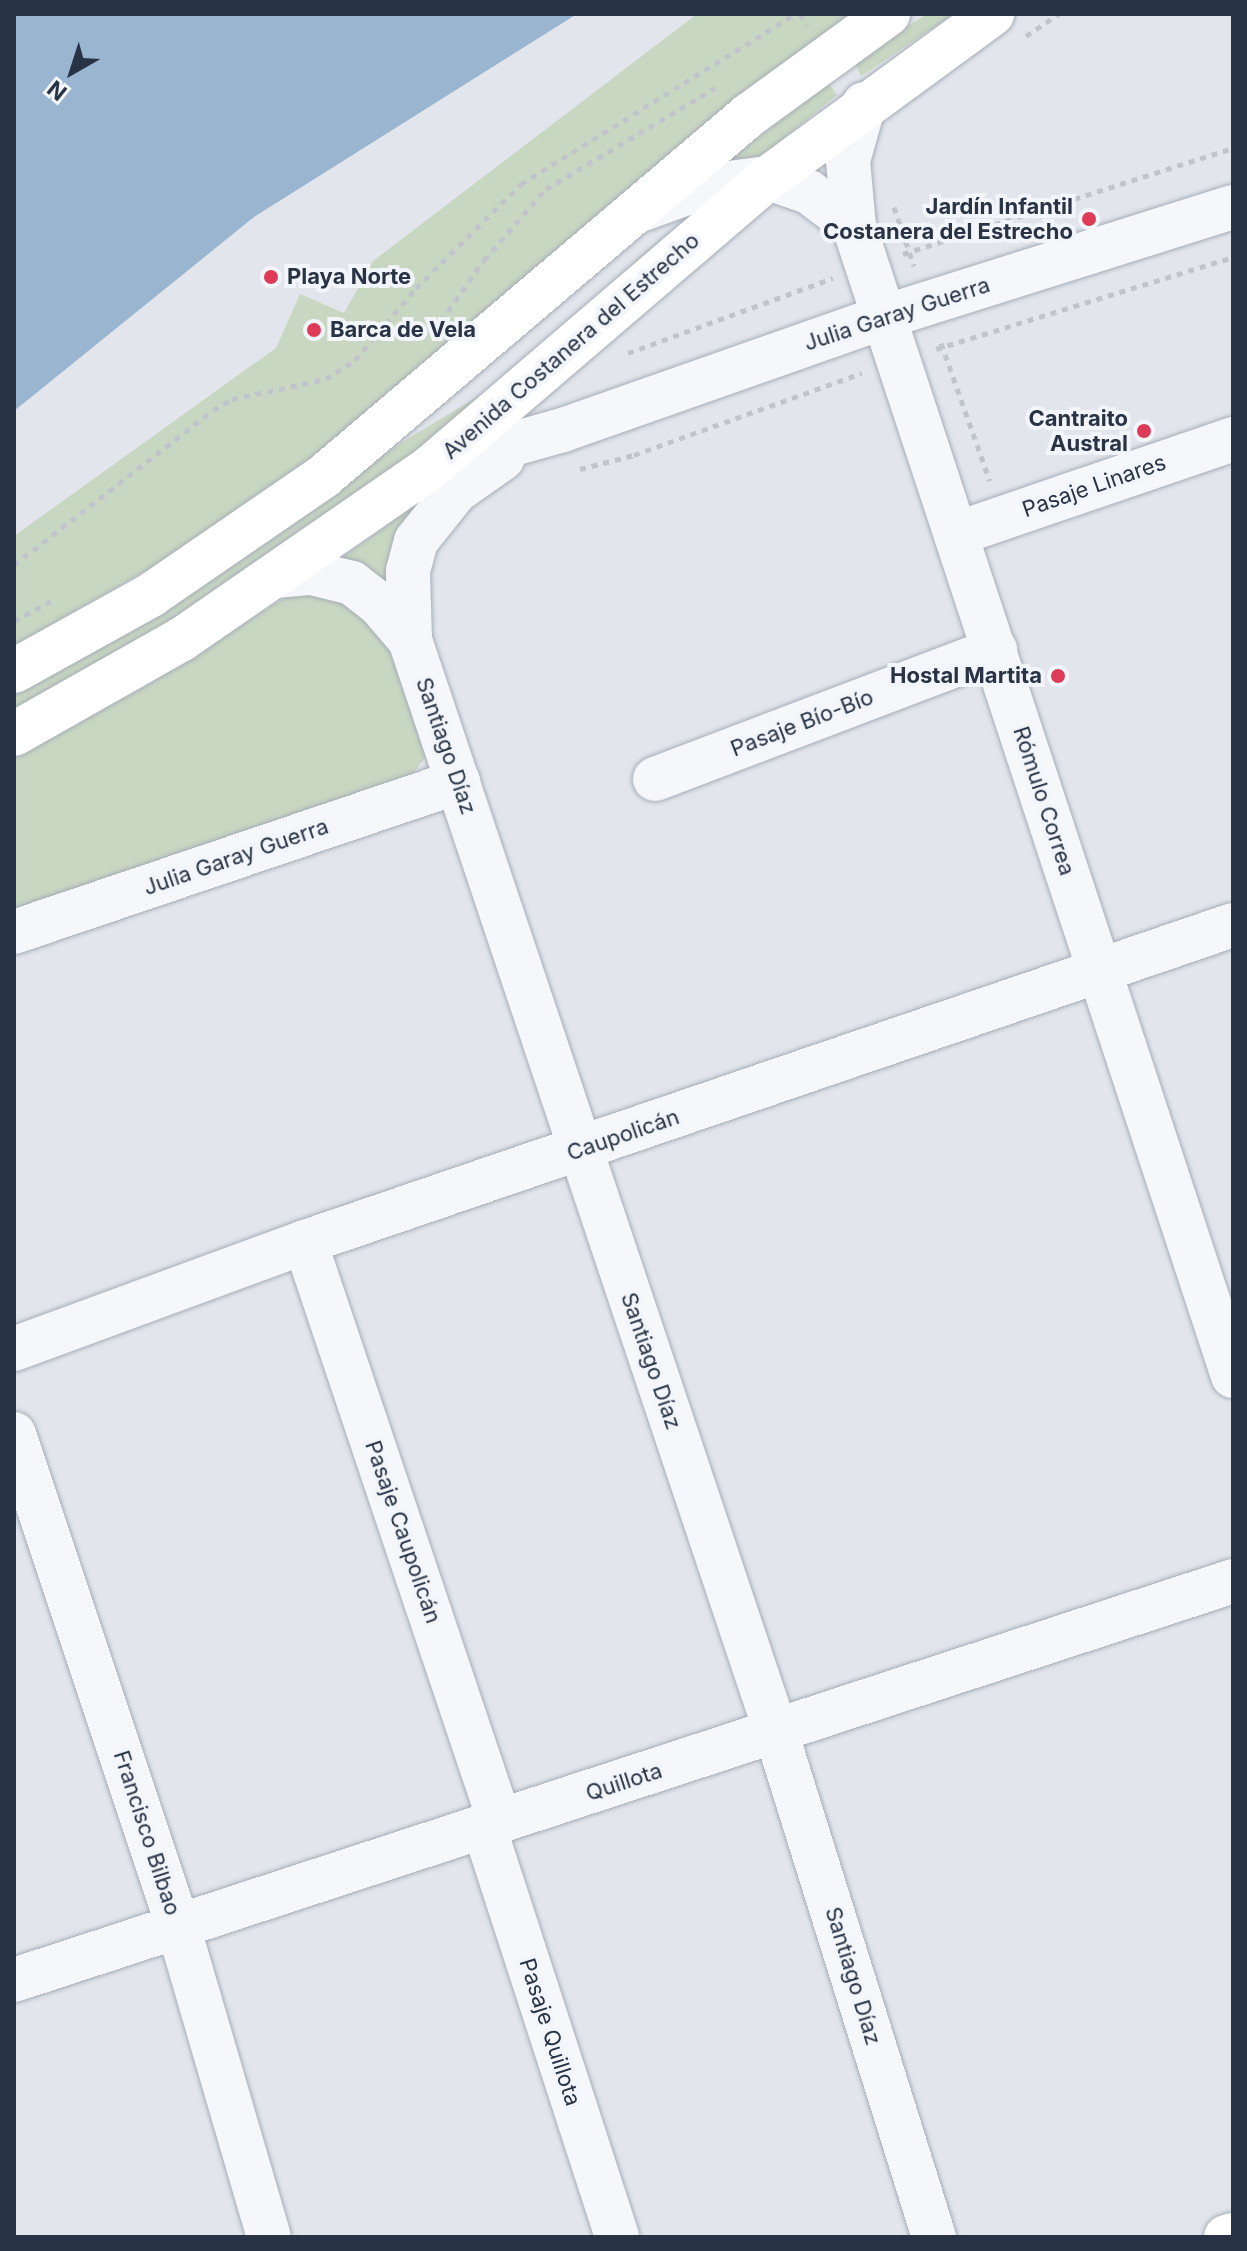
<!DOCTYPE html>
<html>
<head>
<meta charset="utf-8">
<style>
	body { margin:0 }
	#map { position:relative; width:1247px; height:2251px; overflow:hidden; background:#e2e6ec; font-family:Inter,sans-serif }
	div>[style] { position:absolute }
	.green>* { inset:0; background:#c8d7c2 }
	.water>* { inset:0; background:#9ab5d0 }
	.path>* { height:5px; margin-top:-2.5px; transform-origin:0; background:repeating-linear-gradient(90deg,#c0c4cb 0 6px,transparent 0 12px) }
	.roads { filter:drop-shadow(0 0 2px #a6adb7) drop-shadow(0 0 2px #a6adb7) }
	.minor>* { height:44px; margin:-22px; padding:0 22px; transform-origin:22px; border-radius:22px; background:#f6f7fa }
	.major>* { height:44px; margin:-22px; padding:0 22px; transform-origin:22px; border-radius:22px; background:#fff }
	.dots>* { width:22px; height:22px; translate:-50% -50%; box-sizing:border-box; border:4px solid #f2f5f9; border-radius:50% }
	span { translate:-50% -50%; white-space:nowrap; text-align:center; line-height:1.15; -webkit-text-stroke:8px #f2f5f9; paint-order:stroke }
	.poi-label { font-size:22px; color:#283446; font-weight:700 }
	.right { translate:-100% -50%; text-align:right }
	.left { translate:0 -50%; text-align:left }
	.street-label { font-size:22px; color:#283446 }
	.frame { position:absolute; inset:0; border:16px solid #283446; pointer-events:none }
	.north { position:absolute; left:32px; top:32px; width:80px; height:80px; -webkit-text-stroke:6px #f2f5f9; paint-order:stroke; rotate:219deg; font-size:22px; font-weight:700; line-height:32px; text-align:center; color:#283446 }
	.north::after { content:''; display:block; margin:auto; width:28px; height:36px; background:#283446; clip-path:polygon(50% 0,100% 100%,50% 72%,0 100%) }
</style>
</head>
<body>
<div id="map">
	<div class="green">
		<i style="clip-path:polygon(697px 14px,855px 14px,384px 408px,173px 555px,14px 646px,14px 536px,276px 348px,300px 294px,344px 313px,373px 261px)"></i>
		<i style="clip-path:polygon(927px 14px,954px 14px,861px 76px,853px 60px)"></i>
		<i style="clip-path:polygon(828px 82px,837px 95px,752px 164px,713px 174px)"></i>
		<i style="clip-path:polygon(672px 228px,543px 353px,368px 490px,174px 623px,14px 710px,14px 691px,151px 616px,404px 441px,505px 380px)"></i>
		<i style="clip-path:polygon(450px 480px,398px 604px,336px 562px)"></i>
		<i style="clip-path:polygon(323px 588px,389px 632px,426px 756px,411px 777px,14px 915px,14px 756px,146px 686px,284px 598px)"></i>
	</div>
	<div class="water">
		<i style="clip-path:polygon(14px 14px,577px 14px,254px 217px,14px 411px)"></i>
	</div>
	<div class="path">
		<i style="left:800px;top:14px;width:14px;rotate:56deg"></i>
		<i style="left:1026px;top:36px;width:40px;rotate:-34deg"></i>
		<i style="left:894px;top:207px;width:62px;rotate:71.3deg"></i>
		<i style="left:903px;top:254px;width:347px;rotate:-17.8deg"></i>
		<i style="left:441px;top:321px;width:75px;rotate:-54.8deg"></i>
		<i style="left:484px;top:260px;width:94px;rotate:-48.9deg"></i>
		<i style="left:546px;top:189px;width:197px;rotate:-30.9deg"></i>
		<i style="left:941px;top:343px;width:146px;rotate:70.5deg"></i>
		<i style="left:936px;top:349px;width:311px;rotate:-17.2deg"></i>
		<i style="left:628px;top:353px;width:218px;rotate:-20.1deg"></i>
		<i style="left:580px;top:469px;width:56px;rotate:-14.5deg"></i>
		<i style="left:634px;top:455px;width:242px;rotate:-19.8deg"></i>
		<i style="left:14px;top:565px;width:252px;rotate:-37.9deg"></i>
		<i style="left:213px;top:410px;width:22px;rotate:-30deg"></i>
		<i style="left:232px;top:399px;width:96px;rotate:-12deg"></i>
		<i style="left:326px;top:379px;width:35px;rotate:-33deg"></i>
		<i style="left:355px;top:360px;width:94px;rotate:-49.7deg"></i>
		<i style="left:416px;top:288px;width:148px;rotate:-44.7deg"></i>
		<i style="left:521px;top:184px;width:322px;rotate:-31.8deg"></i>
		<i style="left:14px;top:621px;width:44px;rotate:-28.3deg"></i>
	</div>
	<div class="roads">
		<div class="minor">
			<i style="left:864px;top:104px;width:59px;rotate:105.7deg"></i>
			<i style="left:848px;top:161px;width:65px;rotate:84.7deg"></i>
			<i style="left:854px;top:226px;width:1211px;rotate:71.76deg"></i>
			<i style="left:640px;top:210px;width:70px;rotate:-20deg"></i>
			<i style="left:706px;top:186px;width:63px;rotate:-7.4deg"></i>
			<i style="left:768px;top:178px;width:43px;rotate:18.9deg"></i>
			<i style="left:809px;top:192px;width:56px;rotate:37.1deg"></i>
			<i style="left:431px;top:467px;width:137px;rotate:-15.7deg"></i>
			<i style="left:563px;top:430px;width:340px;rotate:-19.4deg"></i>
			<i style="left:884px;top:317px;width:366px;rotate:-17.5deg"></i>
			<i style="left:956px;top:534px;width:293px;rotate:-18.9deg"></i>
			<i style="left:275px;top:576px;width:36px;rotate:-5deg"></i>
			<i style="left:311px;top:573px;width:42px;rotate:13.7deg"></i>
			<i style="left:352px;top:583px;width:34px;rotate:38deg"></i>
			<i style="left:379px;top:604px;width:48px;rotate:49.3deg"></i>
			<i style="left:410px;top:640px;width:1152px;rotate:71.47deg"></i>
			<i style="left:776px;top:1732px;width:529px;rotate:72.63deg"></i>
			<i style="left:410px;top:640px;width:69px;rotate:-91.7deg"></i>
			<i style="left:408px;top:571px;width:31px;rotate:-75deg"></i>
			<i style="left:416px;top:541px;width:64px;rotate:-51.3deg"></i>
			<i style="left:456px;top:491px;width:57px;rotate:-35.1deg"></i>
			<i style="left:655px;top:779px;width:364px;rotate:-20.8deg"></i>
			<i style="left:14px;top:932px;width:469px;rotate:-18.7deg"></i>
			<i style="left:305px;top:1242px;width:612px;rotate:71.42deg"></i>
			<i style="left:14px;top:1349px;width:310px;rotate:-20.2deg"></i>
			<i style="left:305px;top:1242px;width:981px;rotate:-18.86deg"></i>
			<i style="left:14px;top:1434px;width:519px;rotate:71.57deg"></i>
			<i style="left:178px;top:1926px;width:324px;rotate:73.7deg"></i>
			<i style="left:484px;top:1827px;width:431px;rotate:72deg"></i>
			<i style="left:14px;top:1980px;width:1283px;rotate:-18.12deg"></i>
		</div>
		<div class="major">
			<i style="left:14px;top:671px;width:157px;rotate:-29deg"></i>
			<i style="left:151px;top:595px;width:210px;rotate:-34.5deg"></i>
			<i style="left:324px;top:476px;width:558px;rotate:-40.34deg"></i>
			<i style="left:749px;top:115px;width:172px;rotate:-36deg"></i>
			<i style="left:14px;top:734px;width:193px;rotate:-29.5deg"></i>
			<i style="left:182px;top:639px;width:303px;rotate:-34.6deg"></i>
			<i style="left:431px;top:467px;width:444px;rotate:-40.6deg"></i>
			<i style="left:768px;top:178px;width:278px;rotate:-36.2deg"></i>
			<i style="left:1226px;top:2237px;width:7px;rotate:-16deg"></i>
		</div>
	</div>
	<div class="dots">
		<i style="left:1089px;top:219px;background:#dd3b58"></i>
		<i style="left:271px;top:277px;background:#dd3b58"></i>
		<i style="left:314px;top:330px;background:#dd3b58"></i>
		<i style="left:1144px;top:431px;background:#dd3b58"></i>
		<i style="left:1058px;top:676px;background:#dd3b58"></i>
	</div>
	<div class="poi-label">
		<span class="right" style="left:1073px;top:219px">Jardín Infantil<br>Costanera del Estrecho</span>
		<span class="left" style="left:287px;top:277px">Playa Norte</span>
		<span class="left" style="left:330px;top:330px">Barca de Vela</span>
		<span class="right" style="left:1128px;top:431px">Cantraito<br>Austral</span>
		<span class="right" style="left:1042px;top:676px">Hostal Martita</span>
	</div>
	<div class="street-label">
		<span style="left:897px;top:314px;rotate:-18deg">Julia Garay Guerra</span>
		<span style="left:571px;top:346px;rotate:-41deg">Avenida Costanera del Estrecho</span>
		<span style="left:1094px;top:486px;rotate:-19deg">Pasaje Linares</span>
		<span style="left:802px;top:723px;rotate:-21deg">Pasaje Bío-Bío</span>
		<span style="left:446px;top:746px;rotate:71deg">Santiago Díaz</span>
		<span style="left:1044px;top:801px;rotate:72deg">Rómulo Correa</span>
		<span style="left:236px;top:857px;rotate:-19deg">Julia Garay Guerra</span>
		<span style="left:623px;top:1135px;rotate:-19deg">Caupolicán</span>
		<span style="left:651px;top:1361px;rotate:71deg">Santiago Díaz</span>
		<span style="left:403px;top:1532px;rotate:71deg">Pasaje Caupolicán</span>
		<span style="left:624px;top:1782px;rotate:-18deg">Quillota</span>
		<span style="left:147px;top:1833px;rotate:72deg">Francisco Bilbao</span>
		<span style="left:853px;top:1976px;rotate:73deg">Santiago Díaz</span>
		<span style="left:550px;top:2032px;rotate:72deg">Pasaje Quillota</span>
	</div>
	<div class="frame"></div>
	<div class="north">N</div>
</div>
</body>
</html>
